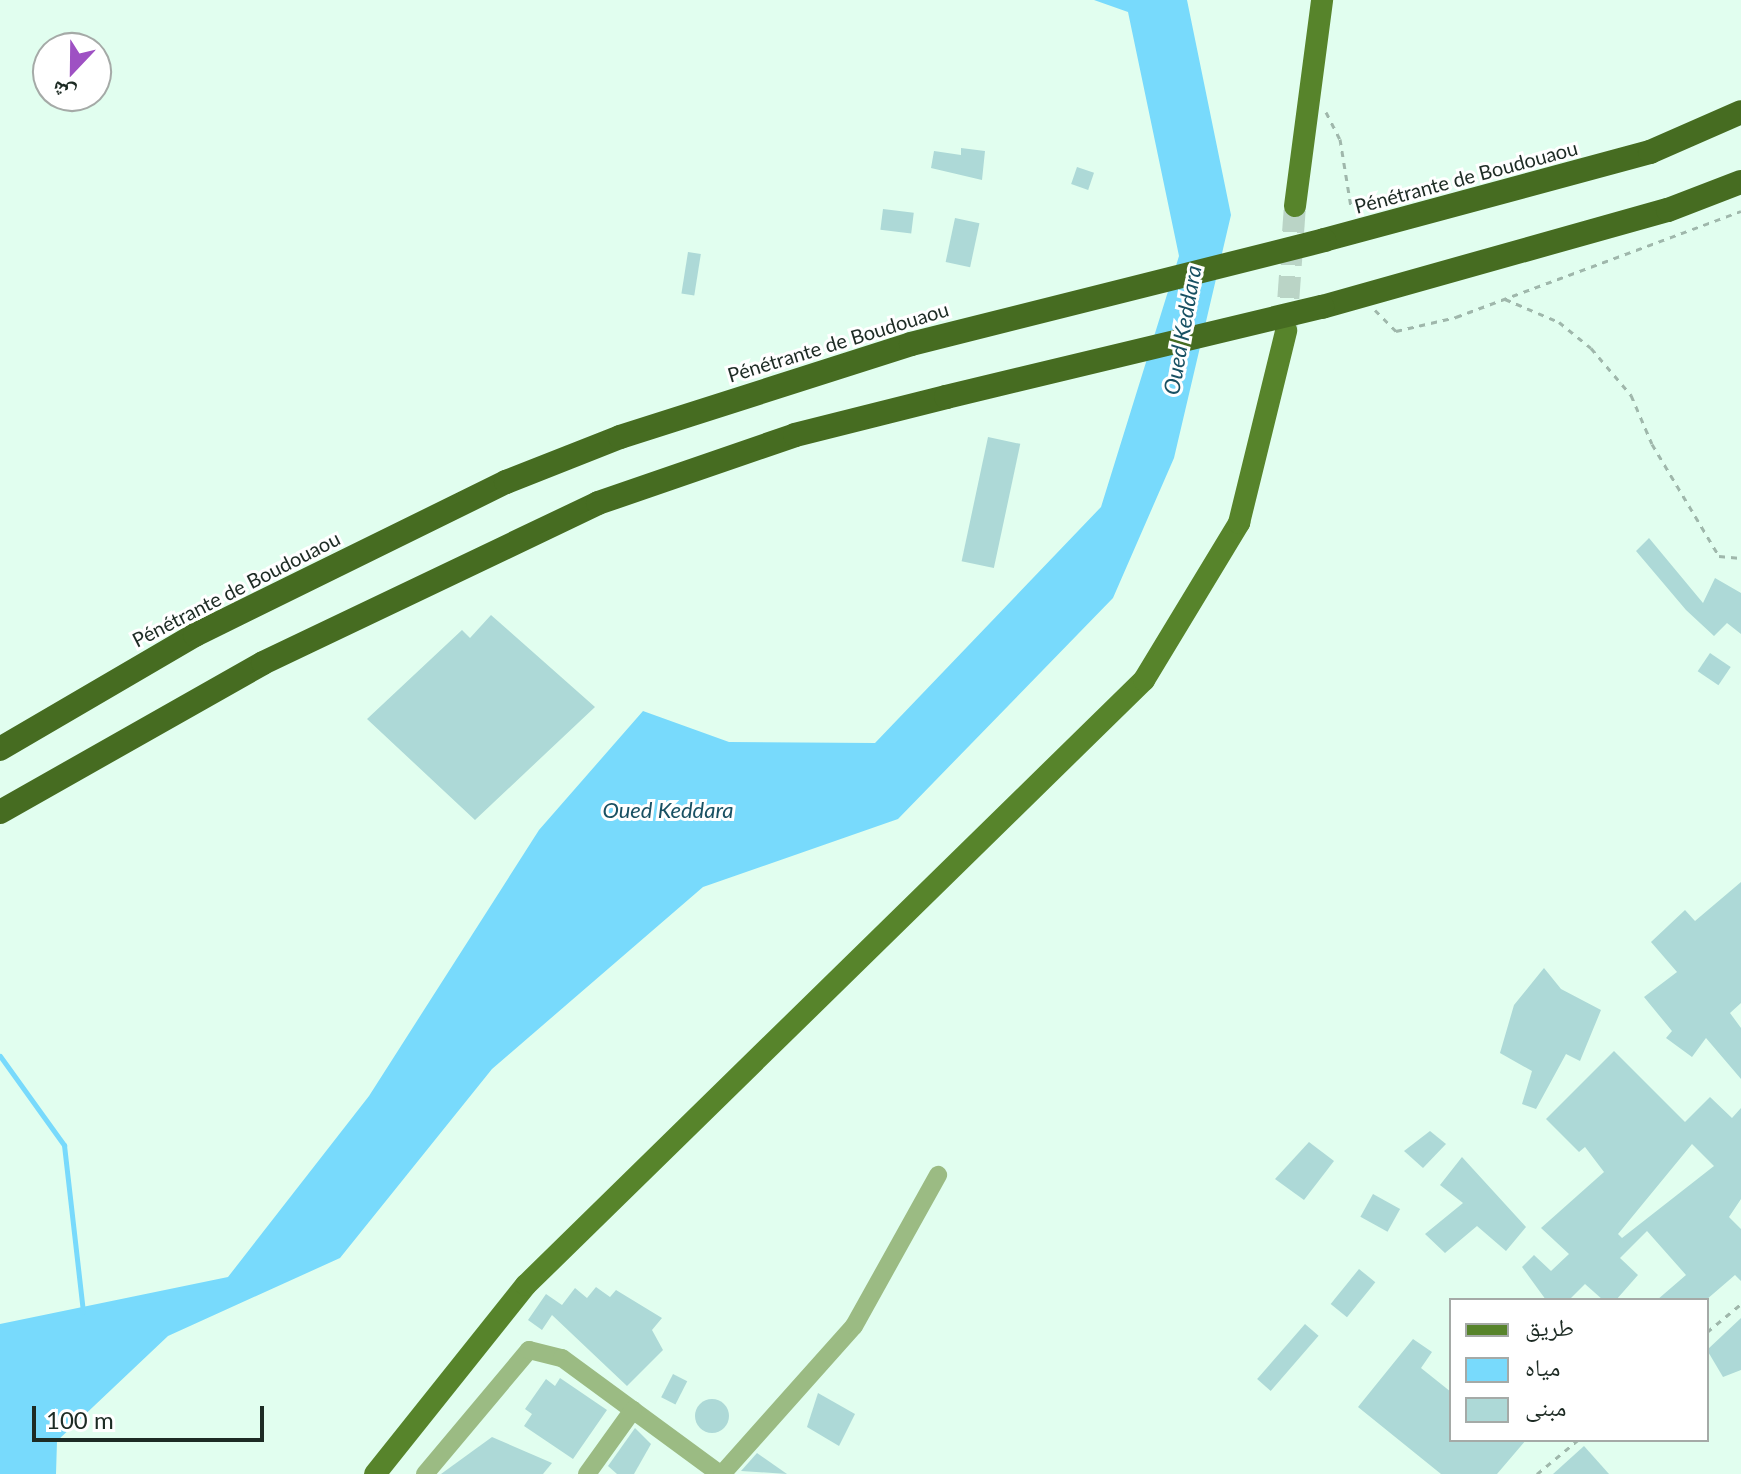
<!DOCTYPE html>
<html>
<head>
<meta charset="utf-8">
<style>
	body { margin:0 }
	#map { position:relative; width:1741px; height:1474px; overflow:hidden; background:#e1feef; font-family:Lato,"Noto Naskh Arabic",sans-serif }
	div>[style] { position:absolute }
	.water>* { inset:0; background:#78dafc }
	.stream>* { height:5px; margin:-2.5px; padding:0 2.5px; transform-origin:2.5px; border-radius:2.5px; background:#78dafc }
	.building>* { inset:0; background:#add9d7; transform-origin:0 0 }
	.round { border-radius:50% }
	.major-tunnel>* { height:22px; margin-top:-11px; transform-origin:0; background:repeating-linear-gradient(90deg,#bad4c6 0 22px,transparent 0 33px) }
	.path>* { height:3px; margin-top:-1.5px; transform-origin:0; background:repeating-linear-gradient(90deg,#9fb7ab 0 6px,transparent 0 12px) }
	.minor>* { height:18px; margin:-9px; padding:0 9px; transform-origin:9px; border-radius:9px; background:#9bbb83 }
	.major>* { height:22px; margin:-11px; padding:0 11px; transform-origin:11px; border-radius:11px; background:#57842b }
	.highway>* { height:24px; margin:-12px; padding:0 12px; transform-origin:12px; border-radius:12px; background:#466c21 }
	.highway-bridge>* { height:24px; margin:-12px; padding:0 12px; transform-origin:12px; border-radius:12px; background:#466c21 }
	span { translate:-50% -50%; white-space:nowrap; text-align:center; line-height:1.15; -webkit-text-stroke:6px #fff; paint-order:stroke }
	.street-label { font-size:20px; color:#1d2b24 }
	.water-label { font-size:22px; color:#195163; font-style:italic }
	.legend { position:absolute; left:1449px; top:1298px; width:260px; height:144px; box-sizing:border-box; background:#fff; border:2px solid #a5aaa7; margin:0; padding:10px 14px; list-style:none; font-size:24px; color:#1d2b24 }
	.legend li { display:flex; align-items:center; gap:16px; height:40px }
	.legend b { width:40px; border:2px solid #a5aaa7 }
	.north { position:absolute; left:32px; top:32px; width:80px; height:80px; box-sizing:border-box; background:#fff; border:2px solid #a5aaa7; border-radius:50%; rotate:202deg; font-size:22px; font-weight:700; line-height:32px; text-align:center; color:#1d2b24 }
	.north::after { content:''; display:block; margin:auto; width:28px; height:36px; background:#9e51c3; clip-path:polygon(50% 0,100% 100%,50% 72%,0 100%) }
	.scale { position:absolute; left:32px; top:1406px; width:232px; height:36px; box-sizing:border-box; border:4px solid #1d2b24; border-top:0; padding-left:10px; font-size:24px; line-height:28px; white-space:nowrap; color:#1d2b24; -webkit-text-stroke:6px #fff; paint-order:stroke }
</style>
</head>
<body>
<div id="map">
	<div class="water">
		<i style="clip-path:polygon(1094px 0,1187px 0,1231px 215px,1174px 458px,1113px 598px,898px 819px,703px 887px,492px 1069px,340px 1258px,168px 1336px,57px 1441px,56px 1474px,0 1474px,0 1324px,228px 1277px,369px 1096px,539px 830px,643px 711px,729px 742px,875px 743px,1101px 507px,1179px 256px,1128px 12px)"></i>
	</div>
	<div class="stream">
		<i style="left:0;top:1056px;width:110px;rotate:54.3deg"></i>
		<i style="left:64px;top:1145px;width:168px;rotate:83.5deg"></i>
	</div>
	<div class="building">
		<i style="clip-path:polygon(961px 148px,985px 151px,982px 180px,931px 168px,934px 151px,961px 155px)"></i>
		<i style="left:1077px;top:167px;width:18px;height:18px;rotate:19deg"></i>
		<i style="left:883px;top:209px;width:31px;height:21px;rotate:7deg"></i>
		<i style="left:955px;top:218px;width:25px;height:45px;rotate:12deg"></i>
		<i style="left:688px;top:252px;width:13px;height:42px;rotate:9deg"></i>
		<i style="left:988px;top:437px;width:33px;height:127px;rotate:12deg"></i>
		<i style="clip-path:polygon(1649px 538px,1703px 603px,1715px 578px,1741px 593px,1741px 634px,1727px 623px,1714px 636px,1686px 610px,1636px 551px)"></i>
		<i style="clip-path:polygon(491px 615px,595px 707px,475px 820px,367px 719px,462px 630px,470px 638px)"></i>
		<i style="left:1710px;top:653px;width:25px;height:22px;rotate:34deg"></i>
		<i style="clip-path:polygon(1741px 882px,1741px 1003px,1730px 1013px,1741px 1028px,1741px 1079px,1706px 1038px,1692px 1057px,1666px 1038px,1672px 1031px,1644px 997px,1677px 972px,1651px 942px,1685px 910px,1695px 921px)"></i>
		<i style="clip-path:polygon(1544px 968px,1561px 989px,1601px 1010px,1580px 1061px,1566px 1054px,1536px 1109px,1522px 1104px,1532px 1071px,1500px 1053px,1514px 1005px)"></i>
		<i style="clip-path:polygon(evenodd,1614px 1051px,1685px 1122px,1710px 1097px,1732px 1118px,1741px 1108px,1741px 1199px,1729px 1217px,1741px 1229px,1741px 1281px,1735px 1275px,1706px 1300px,1657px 1300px,1686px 1275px,1647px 1231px,1620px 1258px,1638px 1275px,1616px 1300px,1603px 1300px,1585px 1284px,1569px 1300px,1546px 1300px,1522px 1267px,1534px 1255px,1551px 1271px,1569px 1254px,1541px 1228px,1604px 1172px,1585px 1147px,1579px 1152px,1546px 1119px,1614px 1051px,1692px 1144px,1714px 1166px,1622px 1238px,1618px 1234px,1692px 1144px)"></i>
		<i style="clip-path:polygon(1430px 1131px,1446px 1144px,1423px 1168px,1404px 1151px)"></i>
		<i style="clip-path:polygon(1309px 1142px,1334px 1161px,1304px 1200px,1275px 1179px)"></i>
		<i style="clip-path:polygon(1462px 1157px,1526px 1227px,1506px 1251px,1477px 1226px,1445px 1253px,1425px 1234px,1463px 1203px,1440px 1185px)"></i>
		<i style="left:1373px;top:1194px;width:31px;height:26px;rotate:29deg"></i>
		<i style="left:1359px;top:1269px;width:21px;height:45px;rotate:39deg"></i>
		<i style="clip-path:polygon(596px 1287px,610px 1297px,616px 1290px,662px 1318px,652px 1330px,663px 1350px,627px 1386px,552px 1315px,542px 1330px,528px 1320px,546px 1294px,562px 1305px,575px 1288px,587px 1298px)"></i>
		<i style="clip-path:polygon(1741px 1318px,1741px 1370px,1723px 1377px,1707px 1350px)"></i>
		<i style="left:1305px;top:1324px;width:18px;height:73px;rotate:41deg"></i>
		<i style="clip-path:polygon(1413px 1339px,1432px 1352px,1421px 1368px,1451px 1392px,1451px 1440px,1526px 1440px,1497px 1474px,1441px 1474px,1358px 1407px)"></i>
		<i style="left:673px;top:1374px;width:16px;height:26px;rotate:27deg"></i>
		<i style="clip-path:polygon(560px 1378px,607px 1410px,573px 1459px,524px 1426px,532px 1414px,525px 1409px,546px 1379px,555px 1386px)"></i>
		<i style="clip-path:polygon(818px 1393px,855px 1414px,839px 1446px,807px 1427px)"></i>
		<i class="round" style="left:695px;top:1399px;width:34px;height:34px"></i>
		<i style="clip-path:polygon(635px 1428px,651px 1444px,634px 1474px,617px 1474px,608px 1466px)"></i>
		<i style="clip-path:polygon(492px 1437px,552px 1463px,543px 1474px,441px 1474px)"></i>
		<i style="clip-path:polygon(1584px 1446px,1609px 1474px,1553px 1474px)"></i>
		<i style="clip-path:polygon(757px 1453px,787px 1474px,741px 1471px)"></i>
	</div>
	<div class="major-tunnel">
		<i style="left:1286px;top:331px;width:125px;rotate:-85.9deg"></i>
	</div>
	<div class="path">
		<i style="left:1326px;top:112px;width:30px;rotate:63deg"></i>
		<i style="left:1340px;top:139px;width:69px;rotate:80.8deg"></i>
		<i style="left:1505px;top:299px;width:59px;rotate:23.1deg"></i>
		<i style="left:1559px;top:322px;width:41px;rotate:39.1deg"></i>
		<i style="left:1591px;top:348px;width:62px;rotate:49.6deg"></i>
		<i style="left:1631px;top:395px;width:53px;rotate:66.8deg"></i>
		<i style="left:1652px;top:444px;width:131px;rotate:59.1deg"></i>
		<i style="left:1719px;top:556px;width:22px;rotate:5deg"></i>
		<i style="left:1375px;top:310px;width:30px;rotate:45deg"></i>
		<i style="left:1396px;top:331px;width:62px;rotate:-13.1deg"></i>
		<i style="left:1456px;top:317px;width:304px;rotate:-20.4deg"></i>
		<i style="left:1707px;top:1332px;width:44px;rotate:-39.5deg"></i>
		<i style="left:1537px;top:1474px;width:53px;rotate:-39.7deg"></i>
	</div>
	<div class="minor">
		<i style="left:425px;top:1474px;width:162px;rotate:-50deg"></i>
		<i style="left:529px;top:1350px;width:34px;rotate:14deg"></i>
		<i style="left:562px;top:1358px;width:196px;rotate:36.3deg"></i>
		<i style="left:587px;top:1474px;width:79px;rotate:-54.3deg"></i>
		<i style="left:722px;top:1474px;width:198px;rotate:-48.3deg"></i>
		<i style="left:854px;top:1326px;width:173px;rotate:-60.9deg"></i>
	</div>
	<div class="major">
		<i style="left:1295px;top:206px;width:208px;rotate:-82.5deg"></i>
		<i style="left:375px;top:1474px;width:242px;rotate:-51.4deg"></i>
		<i style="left:526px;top:1285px;width:865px;rotate:-44.39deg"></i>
		<i style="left:1144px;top:680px;width:184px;rotate:-58.8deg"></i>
		<i style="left:1239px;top:523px;width:198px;rotate:-76.2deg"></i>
	</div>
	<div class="highway">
		<i style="left:1324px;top:240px;width:338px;rotate:-15.1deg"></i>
		<i style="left:1650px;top:152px;width:99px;rotate:-23.7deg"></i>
		<i style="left:1322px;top:307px;width:359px;rotate:-15.7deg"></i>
		<i style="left:1668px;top:210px;width:78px;rotate:-21deg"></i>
		<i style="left:0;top:749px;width:226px;rotate:-30.3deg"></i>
		<i style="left:195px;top:635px;width:347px;rotate:-26.2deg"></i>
		<i style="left:506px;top:482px;width:123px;rotate:-21.5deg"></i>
		<i style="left:620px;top:437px;width:305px;rotate:-17.7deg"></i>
		<i style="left:0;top:812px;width:302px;rotate:-29.5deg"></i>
		<i style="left:263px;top:663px;width:371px;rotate:-25.5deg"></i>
		<i style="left:598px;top:503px;width:208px;rotate:-19deg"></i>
		<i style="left:795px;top:435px;width:156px;rotate:-14.1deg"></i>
	</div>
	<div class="highway-bridge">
		<i style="left:911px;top:344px;width:426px;rotate:-14.1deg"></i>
		<i style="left:946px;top:397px;width:387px;rotate:-13.5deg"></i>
	</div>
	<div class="street-label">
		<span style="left:1466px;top:177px;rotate:-15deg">Pénétrante de Boudouaou</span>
		<span style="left:838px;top:342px;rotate:-17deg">Pénétrante de Boudouaou</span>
		<span style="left:236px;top:589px;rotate:-27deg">Pénétrante de Boudouaou</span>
	</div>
	<div class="water-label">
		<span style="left:1182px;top:330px;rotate:-80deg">Oued Keddara</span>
		<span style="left:668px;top:810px">Oued Keddara</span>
	</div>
	<ul class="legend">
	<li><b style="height:10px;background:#57842b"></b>طريق</li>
	<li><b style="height:22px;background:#78dafc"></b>مياه</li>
	<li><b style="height:22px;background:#add9d7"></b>مبنى</li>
	</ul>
	<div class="north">ش</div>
	<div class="scale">100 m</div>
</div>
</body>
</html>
